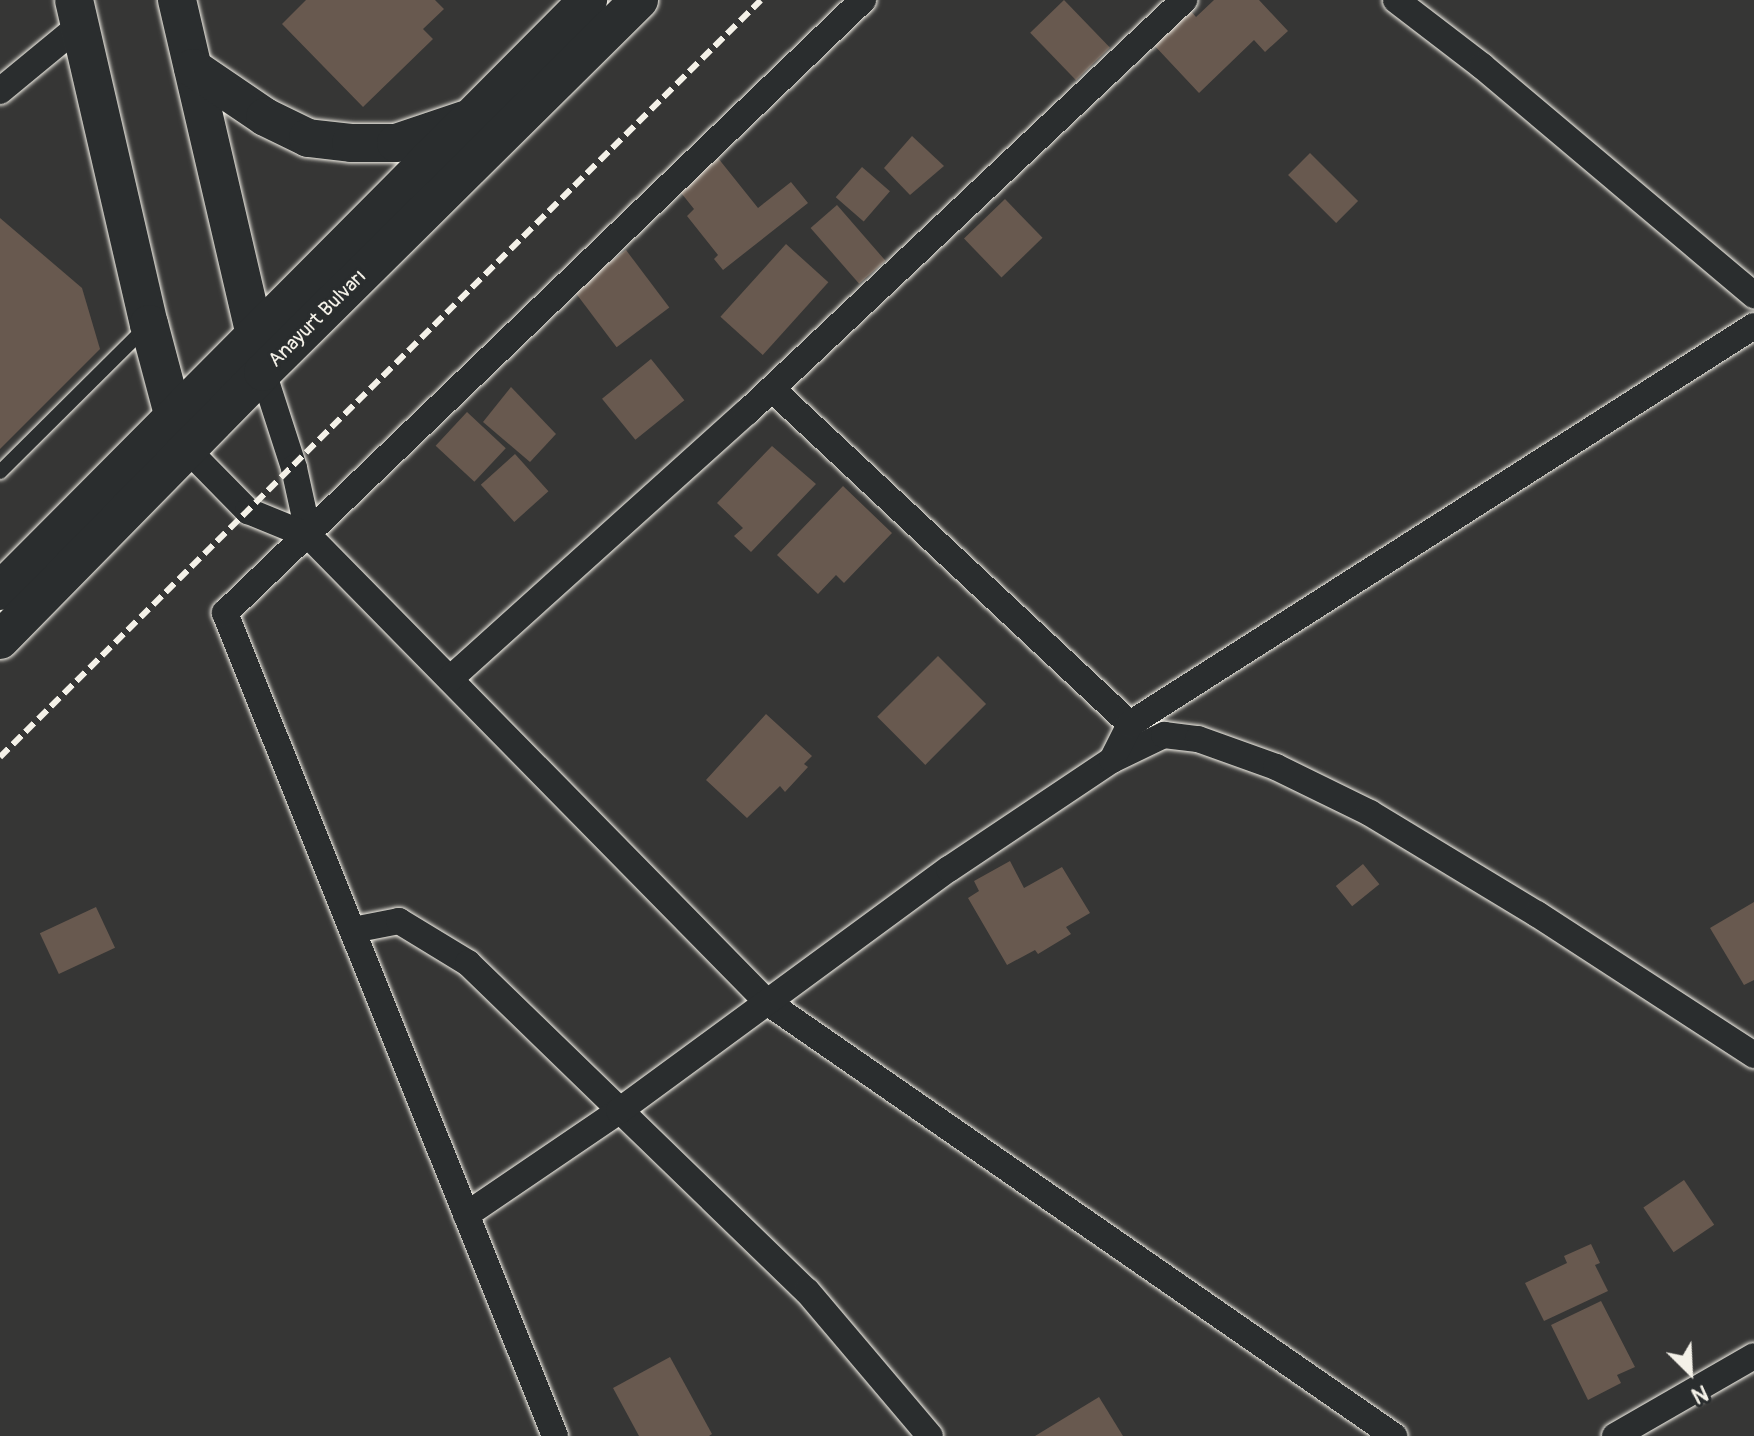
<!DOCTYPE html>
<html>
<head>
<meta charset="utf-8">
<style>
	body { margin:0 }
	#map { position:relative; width:1754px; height:1436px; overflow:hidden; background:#363635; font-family:Pangolin,sans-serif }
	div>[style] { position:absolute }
	.building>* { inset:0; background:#68594f; transform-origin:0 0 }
	.roads { filter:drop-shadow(0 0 2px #f4f1e8) drop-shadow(0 0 2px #f4f1e8) }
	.lane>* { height:14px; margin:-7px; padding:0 7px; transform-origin:7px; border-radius:7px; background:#2a2d2e }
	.street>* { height:26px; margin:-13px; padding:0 13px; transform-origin:13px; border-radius:13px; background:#2a2d2e }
	.secondary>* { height:38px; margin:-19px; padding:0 19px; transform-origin:19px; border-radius:19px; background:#2a2d2e }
	.rail>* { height:6px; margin-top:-3px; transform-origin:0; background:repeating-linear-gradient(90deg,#f4f1e8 0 12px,transparent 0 18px) }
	span { translate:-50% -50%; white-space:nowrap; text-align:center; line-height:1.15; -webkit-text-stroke:6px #2a2d2e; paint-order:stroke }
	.street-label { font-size:20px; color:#f4f1e8 }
	.north { position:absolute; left:1650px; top:1332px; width:80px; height:80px; -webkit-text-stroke:6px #2a2d2e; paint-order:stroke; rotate:156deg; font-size:22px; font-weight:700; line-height:32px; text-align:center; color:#f4f1e8 }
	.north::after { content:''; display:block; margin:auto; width:28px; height:36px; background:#f4f1e8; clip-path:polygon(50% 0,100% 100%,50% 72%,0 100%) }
</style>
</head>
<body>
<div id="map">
	<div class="building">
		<i style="clip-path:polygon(306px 0,435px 0,444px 9px,423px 29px,433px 39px,363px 107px,282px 24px)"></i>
		<i style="left:1064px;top:0;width:66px;height:47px;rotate:46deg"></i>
		<i style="clip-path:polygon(1214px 0,1259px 0,1288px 31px,1265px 52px,1254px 40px,1199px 93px,1153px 44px,1189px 9px,1196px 17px)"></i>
		<i style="clip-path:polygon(912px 136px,944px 166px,910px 195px,884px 168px)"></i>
		<i style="left:1310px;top:153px;width:68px;height:31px;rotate:45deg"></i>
		<i style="clip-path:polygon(718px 158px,758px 208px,791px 182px,808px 203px,723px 270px,714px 259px,718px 255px,687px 216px,694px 209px,678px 189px)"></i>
		<i style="left:862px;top:167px;width:37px;height:40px;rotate:41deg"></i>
		<i style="left:1005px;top:199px;width:54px;height:57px;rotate:46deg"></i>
		<i style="left:837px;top:205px;width:74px;height:35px;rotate:49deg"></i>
		<i style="clip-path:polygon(0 218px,82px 288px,100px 349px,0 449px)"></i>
		<i style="left:786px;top:244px;width:57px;height:98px;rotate:42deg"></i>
		<i style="left:626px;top:250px;width:72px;height:66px;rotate:53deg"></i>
		<i style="left:651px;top:359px;width:53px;height:63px;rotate:51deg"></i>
		<i style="clip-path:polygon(511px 387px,556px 434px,530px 462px,483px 422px)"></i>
		<i style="left:467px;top:412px;width:53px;height:46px;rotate:43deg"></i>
		<i style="clip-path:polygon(772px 446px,816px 484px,751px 552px,734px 536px,743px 528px,717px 503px)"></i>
		<i style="left:515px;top:454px;width:50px;height:46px;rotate:48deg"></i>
		<i style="clip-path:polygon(843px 486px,892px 533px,844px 583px,836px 575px,818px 594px,777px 555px)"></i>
		<i style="left:938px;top:656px;width:68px;height:86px;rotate:45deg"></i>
		<i style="clip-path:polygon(766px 714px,812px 756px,804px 764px,808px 767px,785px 792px,780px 786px,747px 818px,706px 780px)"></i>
		<i style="clip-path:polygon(1010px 861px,1024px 888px,1062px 867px,1090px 913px,1066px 927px,1071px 934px,1038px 954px,1035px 950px,1007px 965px,968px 898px,979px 891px,974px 881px)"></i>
		<i style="left:1363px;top:864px;width:26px;height:35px;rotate:51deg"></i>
		<i style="clip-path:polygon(1754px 902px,1754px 980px,1744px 985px,1710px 928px)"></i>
		<i style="left:96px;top:907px;width:45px;height:62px;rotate:65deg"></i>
		<i style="left:1684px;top:1180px;width:54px;height:49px;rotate:56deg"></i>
		<i style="clip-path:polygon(1591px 1244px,1600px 1263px,1595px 1265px,1608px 1291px,1544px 1321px,1525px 1283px,1567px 1263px,1564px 1256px)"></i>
		<i style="clip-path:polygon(1601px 1301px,1635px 1367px,1617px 1375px,1621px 1383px,1588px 1400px,1551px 1325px)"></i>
		<i style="clip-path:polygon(670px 1357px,712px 1434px,709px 1436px,639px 1436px,613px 1388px)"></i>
		<i style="clip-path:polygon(1099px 1397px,1123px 1436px,1035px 1436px)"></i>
	</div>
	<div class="roads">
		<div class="lane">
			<i style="left:0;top:472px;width:206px;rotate:-44.8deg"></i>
		</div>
		<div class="street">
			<i style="left:1396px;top:0;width:108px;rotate:37.5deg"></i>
			<i style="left:1482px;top:66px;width:356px;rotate:40.1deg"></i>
			<i style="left:0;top:91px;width:104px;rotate:-39.5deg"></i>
			<i style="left:263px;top:372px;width:101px;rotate:72.1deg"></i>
			<i style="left:294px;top:468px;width:70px;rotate:77.6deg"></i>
			<i style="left:772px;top:389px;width:490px;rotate:43.1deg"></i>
			<i style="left:188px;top:450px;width:86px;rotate:45.5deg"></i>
			<i style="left:248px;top:511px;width:66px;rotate:22.3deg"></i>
			<i style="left:309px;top:536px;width:653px;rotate:45.5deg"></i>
			<i style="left:767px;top:1002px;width:763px;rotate:34.69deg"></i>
			<i style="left:450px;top:679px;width:399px;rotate:-42deg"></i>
			<i style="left:747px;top:412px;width:601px;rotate:-43.31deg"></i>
			<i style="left:1112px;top:760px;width:58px;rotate:-25.7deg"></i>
			<i style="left:1164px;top:735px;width:34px;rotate:7deg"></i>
			<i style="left:1198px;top:739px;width:83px;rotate:19.7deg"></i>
			<i style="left:1276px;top:767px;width:105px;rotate:26.1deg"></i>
			<i style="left:1370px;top:813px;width:195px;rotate:31.2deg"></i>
			<i style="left:1537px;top:914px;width:259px;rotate:33deg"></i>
			<i style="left:353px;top:930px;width:47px;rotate:-11.1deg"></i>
			<i style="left:399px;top:921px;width:81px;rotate:31.3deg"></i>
			<i style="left:468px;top:963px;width:472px;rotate:44.1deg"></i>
			<i style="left:807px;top:1291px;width:190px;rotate:49.7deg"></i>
			<i style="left:466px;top:1215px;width:185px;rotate:-34.2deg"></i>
			<i style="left:619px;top:1111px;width:409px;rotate:-36.3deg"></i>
			<i style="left:949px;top:869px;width:196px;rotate:-33.8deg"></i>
			<i style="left:1112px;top:760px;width:40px;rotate:-63.4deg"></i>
			<i style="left:1130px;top:724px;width:740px;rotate:-32.53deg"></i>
			<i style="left:555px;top:1436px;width:887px;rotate:-111.85deg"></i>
			<i style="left:225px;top:613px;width:885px;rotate:-43.86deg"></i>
			<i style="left:1615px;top:1436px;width:160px;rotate:-29.9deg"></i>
		</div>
		<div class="secondary">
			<i style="left:74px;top:0;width:333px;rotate:77deg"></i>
			<i style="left:149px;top:324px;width:97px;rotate:75.1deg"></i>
			<i style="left:174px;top:418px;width:20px;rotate:66deg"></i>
			<i style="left:177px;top:0;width:362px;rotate:76.9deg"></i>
			<i style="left:193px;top:68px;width:87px;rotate:34.2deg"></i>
			<i style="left:265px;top:117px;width:48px;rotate:26deg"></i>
			<i style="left:308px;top:138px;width:43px;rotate:6.6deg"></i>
			<i style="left:351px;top:143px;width:45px"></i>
			<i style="left:396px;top:143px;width:72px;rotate:-18.7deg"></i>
			<i style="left:0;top:591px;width:834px;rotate:-45.15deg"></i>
			<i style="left:0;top:640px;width:375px;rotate:-45.5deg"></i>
			<i style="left:263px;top:372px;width:529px;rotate:-44.69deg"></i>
		</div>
	</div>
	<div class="rail">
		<i style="left:0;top:757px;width:1073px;rotate:-44.85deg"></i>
	</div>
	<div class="street-label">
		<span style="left:317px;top:318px;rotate:-45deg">Anayurt Bulvarı</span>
	</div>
	<div class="north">N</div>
</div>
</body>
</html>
